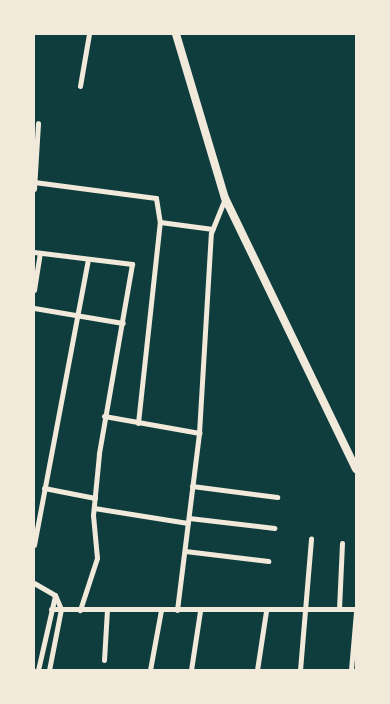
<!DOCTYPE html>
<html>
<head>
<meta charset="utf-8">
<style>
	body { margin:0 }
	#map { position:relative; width:390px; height:704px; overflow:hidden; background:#0f3d3e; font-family:Figtree,sans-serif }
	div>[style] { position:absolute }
	.minor>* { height:5px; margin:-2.5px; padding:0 2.5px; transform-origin:2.5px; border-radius:2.5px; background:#f1e9da }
	.tertiary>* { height:8px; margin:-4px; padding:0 4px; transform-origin:4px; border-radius:4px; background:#f1e9da }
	span { translate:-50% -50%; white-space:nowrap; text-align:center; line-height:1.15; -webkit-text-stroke:5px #f1e9da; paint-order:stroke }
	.frame { position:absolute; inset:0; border:35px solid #f1e9da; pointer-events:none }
</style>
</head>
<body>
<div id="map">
	<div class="minor">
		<i style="left:80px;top:86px;width:53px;rotate:-80.2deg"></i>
		<i style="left:34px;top:182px;width:123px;rotate:7.5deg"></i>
		<i style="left:156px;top:198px;width:24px;rotate:81deg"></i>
		<i style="left:160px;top:222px;width:53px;rotate:7.5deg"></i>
		<i style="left:34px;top:189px;width:66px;rotate:-86.5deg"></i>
		<i style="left:34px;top:252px;width:99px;rotate:7deg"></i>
		<i style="left:132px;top:264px;width:193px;rotate:99.9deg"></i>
		<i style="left:99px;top:454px;width:61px;rotate:95.6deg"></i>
		<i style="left:93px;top:515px;width:43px;rotate:84.7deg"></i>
		<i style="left:97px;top:558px;width:55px;rotate:108.1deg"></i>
		<i style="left:34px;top:290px;width:37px;rotate:-81deg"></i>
		<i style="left:34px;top:308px;width:90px;rotate:9.6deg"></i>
		<i style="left:104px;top:416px;width:97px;rotate:10.1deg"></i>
		<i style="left:138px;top:423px;width:202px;rotate:-83.8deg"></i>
		<i style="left:192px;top:486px;width:86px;rotate:7.4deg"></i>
		<i style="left:44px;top:488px;width:52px;rotate:11.1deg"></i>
		<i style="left:94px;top:508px;width:95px;rotate:9.1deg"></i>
		<i style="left:189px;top:518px;width:86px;rotate:6.7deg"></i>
		<i style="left:34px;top:545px;width:291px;rotate:-79.3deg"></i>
		<i style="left:185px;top:551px;width:84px;rotate:6.9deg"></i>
		<i style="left:34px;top:583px;width:24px;rotate:30deg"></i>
		<i style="left:55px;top:595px;width:15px;rotate:67deg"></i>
		<i style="left:61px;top:609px;width:62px;rotate:101.1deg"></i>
		<i style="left:51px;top:609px;width:305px"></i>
		<i style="left:339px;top:609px;width:66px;rotate:-87.4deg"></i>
		<i style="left:177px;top:610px;width:178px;rotate:-82.9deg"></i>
		<i style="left:199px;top:433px;width:200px;rotate:-86.6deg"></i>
		<i style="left:211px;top:233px;width:38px;rotate:-68deg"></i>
		<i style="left:104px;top:660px;width:50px;rotate:-86.6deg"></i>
		<i style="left:38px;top:670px;width:76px;rotate:-77.1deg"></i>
		<i style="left:150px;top:670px;width:61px;rotate:-79.6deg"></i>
		<i style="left:191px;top:670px;width:60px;rotate:-81.3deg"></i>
		<i style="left:257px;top:670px;width:60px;rotate:-81.3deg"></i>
		<i style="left:300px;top:670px;width:132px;rotate:-85.2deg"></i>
		<i style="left:351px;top:670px;width:58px;rotate:-85.1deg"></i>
	</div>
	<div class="tertiary">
		<i style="left:176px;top:34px;width:171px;rotate:73.4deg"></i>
		<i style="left:225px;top:198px;width:301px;rotate:64.2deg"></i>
	</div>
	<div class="frame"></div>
</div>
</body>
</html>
